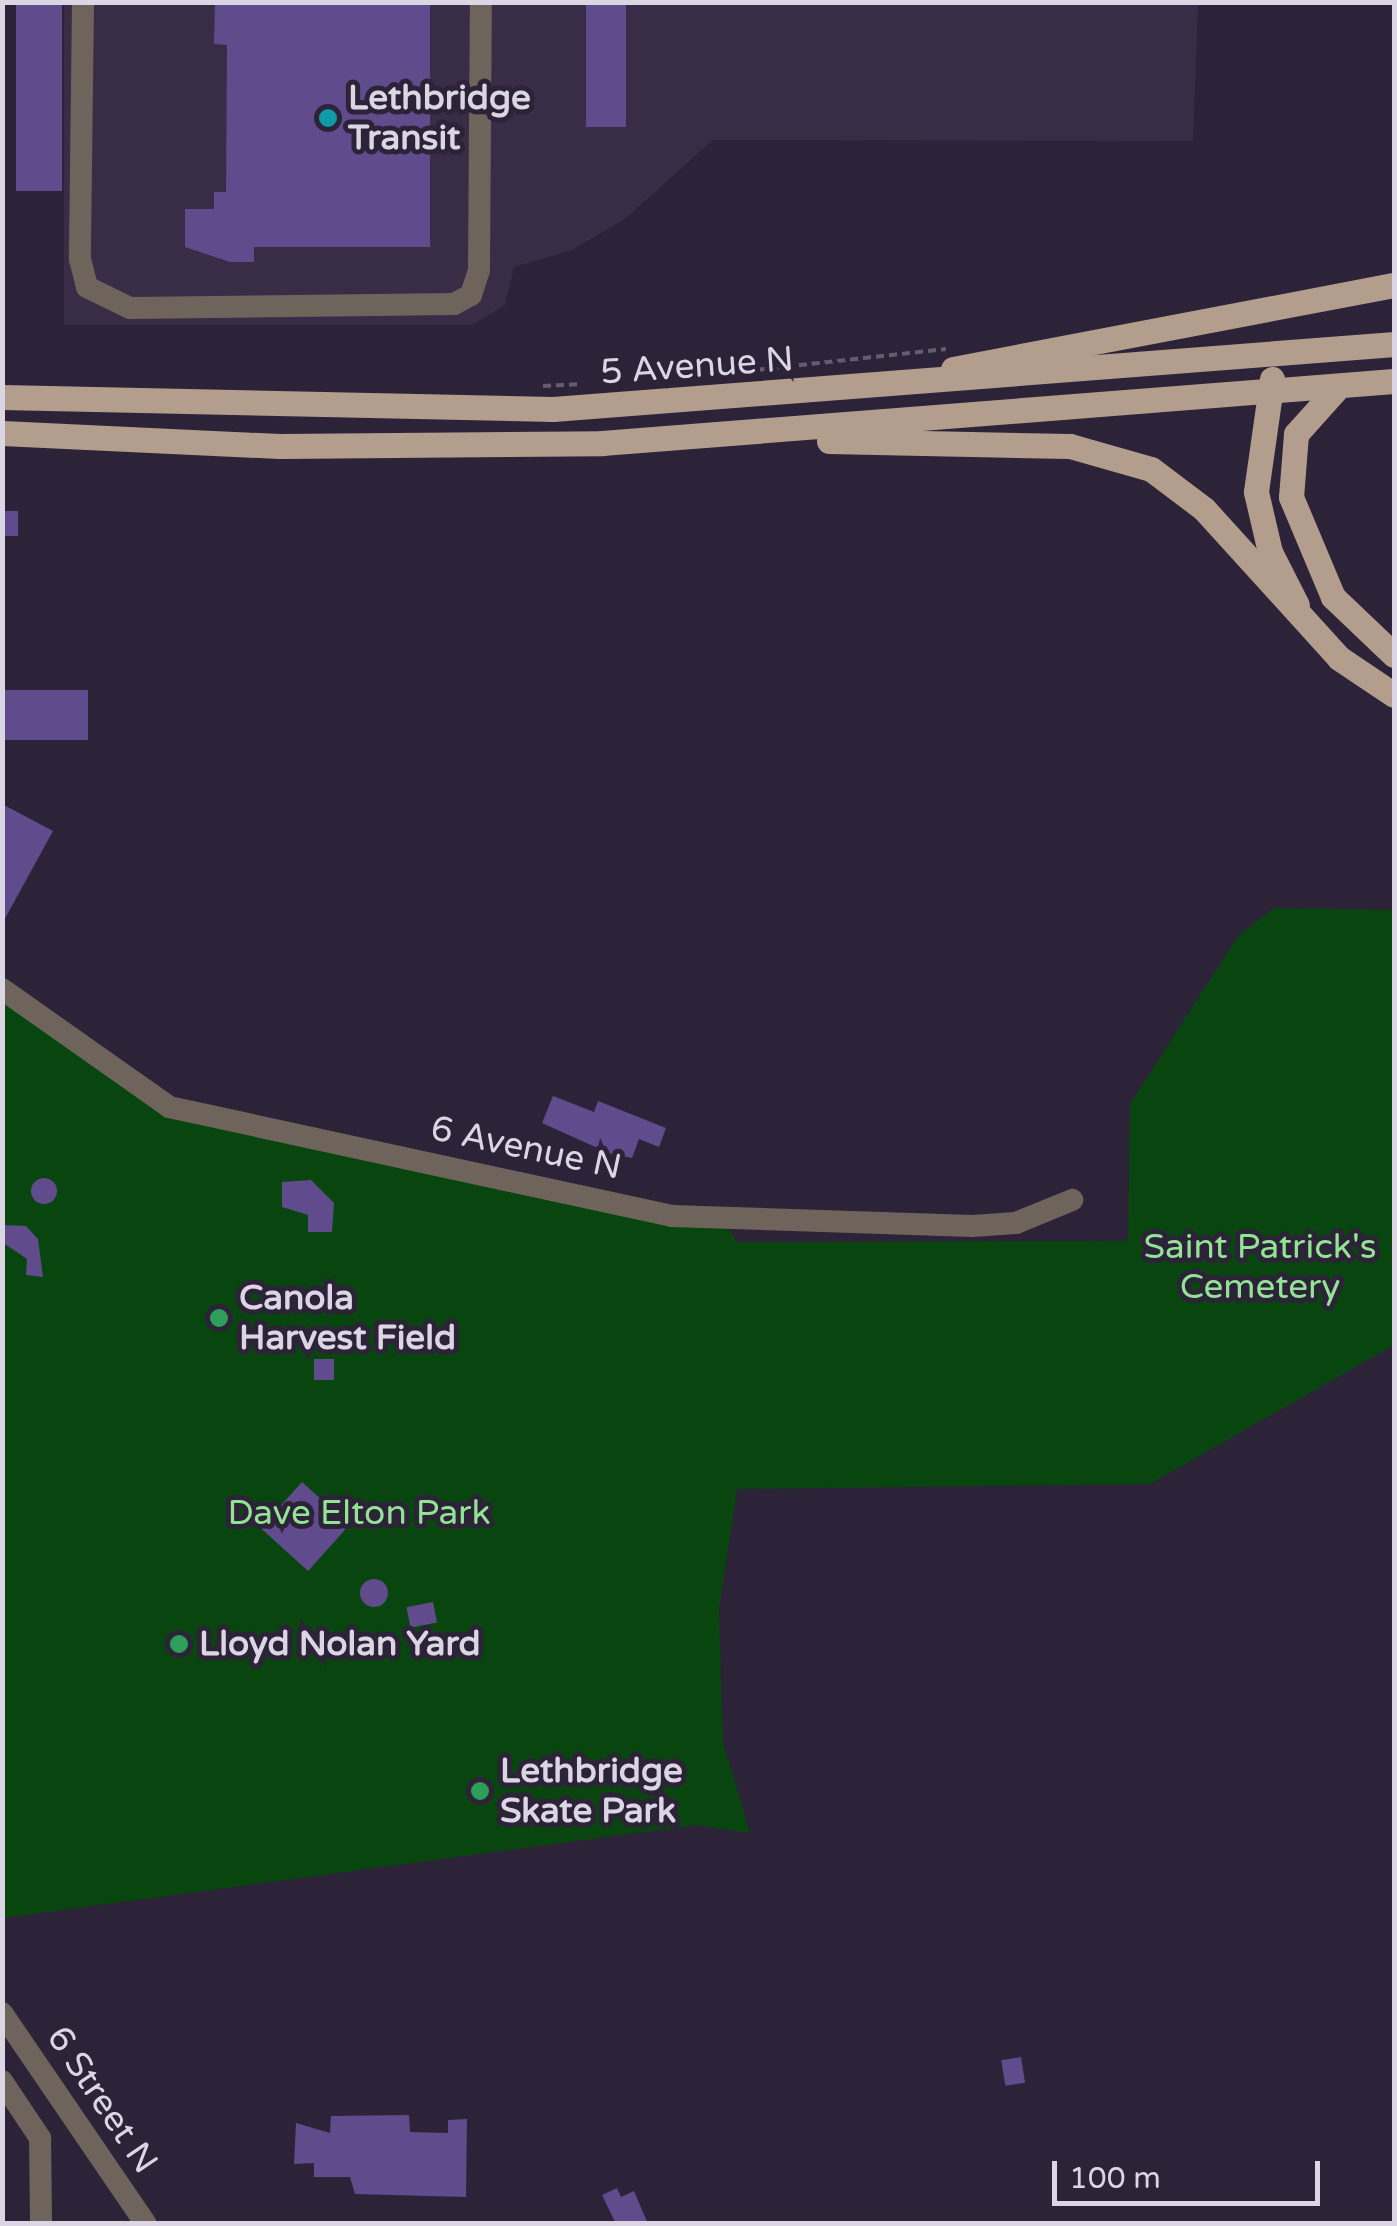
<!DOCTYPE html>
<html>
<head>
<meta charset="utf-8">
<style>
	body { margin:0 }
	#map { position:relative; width:1397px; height:2226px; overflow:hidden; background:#2d2338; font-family:"Varela Round",sans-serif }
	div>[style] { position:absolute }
	.built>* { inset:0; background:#382c46 }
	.green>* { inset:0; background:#08450f }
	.building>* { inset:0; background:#604b8c; transform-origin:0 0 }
	.round { border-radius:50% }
	.path>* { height:4px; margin-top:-2px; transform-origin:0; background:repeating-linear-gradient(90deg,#655c6f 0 8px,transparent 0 13px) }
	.minor>* { height:22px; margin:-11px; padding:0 11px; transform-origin:11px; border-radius:11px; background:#6e645c }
	.major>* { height:25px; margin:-12.5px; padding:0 12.5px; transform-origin:12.5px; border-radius:12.5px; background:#b39e8e }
	.dots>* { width:28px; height:28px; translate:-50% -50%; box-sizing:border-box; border:5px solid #2d2338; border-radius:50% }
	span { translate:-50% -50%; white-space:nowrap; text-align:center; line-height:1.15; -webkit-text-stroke:10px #2d2338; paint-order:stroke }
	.poi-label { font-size:35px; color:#dcd6e4; font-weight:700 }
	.left { translate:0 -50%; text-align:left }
	.street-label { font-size:35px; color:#dcd6e4 }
	.park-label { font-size:35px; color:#92e393 }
	.frame { position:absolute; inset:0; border:5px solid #dcd6e4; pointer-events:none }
	.scale { position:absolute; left:1052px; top:2161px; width:268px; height:45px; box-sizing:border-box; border:5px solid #dcd6e4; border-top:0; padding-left:12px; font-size:30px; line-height:35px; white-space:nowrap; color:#dcd6e4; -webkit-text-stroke:8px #2d2338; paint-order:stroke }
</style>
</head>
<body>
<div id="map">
	<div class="built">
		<i style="clip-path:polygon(64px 3px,1198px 3px,1193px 141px,713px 140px,625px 219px,572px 250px,514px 267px,505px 305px,472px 325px,64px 325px)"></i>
	</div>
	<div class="green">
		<i style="clip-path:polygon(1274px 908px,1394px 910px,1394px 1345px,1150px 1484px,737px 1489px,719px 1610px,723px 1742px,750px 1833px,695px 1825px,3px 1918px,2px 989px,169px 1107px,725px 1222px,737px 1242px,1128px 1241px,1130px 1104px,1238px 936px)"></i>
	</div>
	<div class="building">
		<i style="left:16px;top:2px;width:46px;height:189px"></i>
		<i style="clip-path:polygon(215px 2px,430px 2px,430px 247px,254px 247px,254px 262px,230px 262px,185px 247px,185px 209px,214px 209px,214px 192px,226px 192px,227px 45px,214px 44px)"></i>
		<i style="left:586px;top:2px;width:40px;height:125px"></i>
		<i style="left:2px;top:511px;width:16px;height:25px"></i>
		<i style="left:2px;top:690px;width:86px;height:50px"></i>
		<i style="clip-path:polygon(2px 804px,53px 831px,2px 924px)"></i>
		<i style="clip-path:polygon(553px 1096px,594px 1112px,598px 1101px,666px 1128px,659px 1147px,639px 1139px,632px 1158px,611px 1154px,542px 1123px)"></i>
		<i class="round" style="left:31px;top:1178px;width:26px;height:26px"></i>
		<i style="clip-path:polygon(311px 1180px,334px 1203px,332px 1232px,308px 1232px,308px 1215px,282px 1207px,282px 1182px)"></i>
		<i style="clip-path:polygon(2px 1225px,26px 1226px,38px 1239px,43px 1277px,26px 1275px,27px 1259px,2px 1242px)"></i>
		<i style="left:314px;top:1359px;width:20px;height:21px"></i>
		<i style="left:302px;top:1482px;width:64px;height:62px;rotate:42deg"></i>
		<i class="round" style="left:360px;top:1579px;width:28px;height:28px"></i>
		<i style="left:433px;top:1602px;width:21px;height:27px;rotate:79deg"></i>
		<i style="left:1021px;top:2057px;width:26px;height:20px;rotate:81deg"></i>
		<i style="clip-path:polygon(409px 2115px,410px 2132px,448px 2133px,448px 2120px,467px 2119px,466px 2197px,355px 2194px,350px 2177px,314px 2177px,314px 2163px,294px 2164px,296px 2123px,330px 2133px,331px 2116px)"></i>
		<i style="clip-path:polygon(617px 2188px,621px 2197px,634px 2191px,648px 2224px,616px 2224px,602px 2195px)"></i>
	</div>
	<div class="path">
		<i style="left:747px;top:371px;width:200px;rotate:-6.3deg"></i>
		<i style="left:543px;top:386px;width:35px;rotate:-3deg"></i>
	</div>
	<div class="minor">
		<i style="left:83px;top:2px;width:257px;rotate:90.7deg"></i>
		<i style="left:80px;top:259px;width:29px;rotate:76deg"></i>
		<i style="left:87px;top:287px;width:48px;rotate:26deg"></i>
		<i style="left:130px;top:308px;width:324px;rotate:-0.7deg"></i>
		<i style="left:454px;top:304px;width:19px;rotate:-28deg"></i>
		<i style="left:471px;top:295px;width:26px;rotate:-72deg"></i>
		<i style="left:479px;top:270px;width:268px;rotate:-89.6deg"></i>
		<i style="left:2px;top:989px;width:204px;rotate:35.2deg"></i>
		<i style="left:169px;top:1107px;width:515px;rotate:12.23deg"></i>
		<i style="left:672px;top:1216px;width:300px;rotate:1.9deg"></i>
		<i style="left:972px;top:1226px;width:44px;rotate:-3.9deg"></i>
		<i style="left:1016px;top:1223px;width:61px;rotate:-22.3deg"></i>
		<i style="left:2px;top:2013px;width:255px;rotate:55.7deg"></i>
		<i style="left:2px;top:2081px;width:69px;rotate:56.3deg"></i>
		<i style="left:40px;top:2138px;width:86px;rotate:89.3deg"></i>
	</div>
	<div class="major">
		<i style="left:953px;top:369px;width:449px;rotate:-10.8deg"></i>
		<i style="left:1272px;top:379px;width:114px;rotate:98.1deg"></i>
		<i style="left:1256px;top:492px;width:62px;rotate:76.9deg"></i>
		<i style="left:1270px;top:552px;width:59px;rotate:63deg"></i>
		<i style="left:1339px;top:386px;width:64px;rotate:131.9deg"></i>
		<i style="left:1296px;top:434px;width:63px;rotate:94.5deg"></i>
		<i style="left:1291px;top:497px;width:108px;rotate:67.2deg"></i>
		<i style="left:1333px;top:597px;width:84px;rotate:43.6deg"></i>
		<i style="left:2px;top:397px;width:551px;rotate:1.25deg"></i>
		<i style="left:553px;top:409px;width:844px;rotate:-4.42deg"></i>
		<i style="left:2px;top:433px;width:278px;rotate:2.7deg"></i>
		<i style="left:280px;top:446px;width:322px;rotate:-0.5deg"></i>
		<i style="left:602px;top:443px;width:794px;rotate:-4.48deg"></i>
		<i style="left:829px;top:441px;width:241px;rotate:1.2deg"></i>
		<i style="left:1070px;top:446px;width:84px;rotate:15.9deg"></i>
		<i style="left:1151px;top:469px;width:66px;rotate:37deg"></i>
		<i style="left:1204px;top:509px;width:201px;rotate:47.8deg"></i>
		<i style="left:1339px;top:658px;width:66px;rotate:33.9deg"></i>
	</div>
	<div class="dots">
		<i style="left:328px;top:118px;background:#0f9aa8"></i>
		<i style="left:219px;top:1318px;background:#2e9e5b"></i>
		<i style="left:179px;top:1644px;background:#2e9e5b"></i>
		<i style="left:480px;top:1791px;background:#2e9e5b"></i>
	</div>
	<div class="poi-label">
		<span class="left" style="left:348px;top:118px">Lethbridge<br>Transit</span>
		<span class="left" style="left:239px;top:1318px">Canola<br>Harvest Field</span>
		<span class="left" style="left:199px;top:1644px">Lloyd Nolan Yard</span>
		<span class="left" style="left:500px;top:1791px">Lethbridge<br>Skate Park</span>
	</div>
	<div class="street-label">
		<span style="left:697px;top:366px;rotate:-4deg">5 Avenue N</span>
		<span style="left:526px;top:1148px;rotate:12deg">6 Avenue N</span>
		<span style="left:102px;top:2100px;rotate:56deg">6 Street N</span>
	</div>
	<div class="park-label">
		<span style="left:1260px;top:1267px">Saint Patrick's<br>Cemetery</span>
		<span style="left:359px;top:1513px">Dave Elton Park</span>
	</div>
	<div class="frame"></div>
	<div class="scale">100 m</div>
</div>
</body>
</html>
